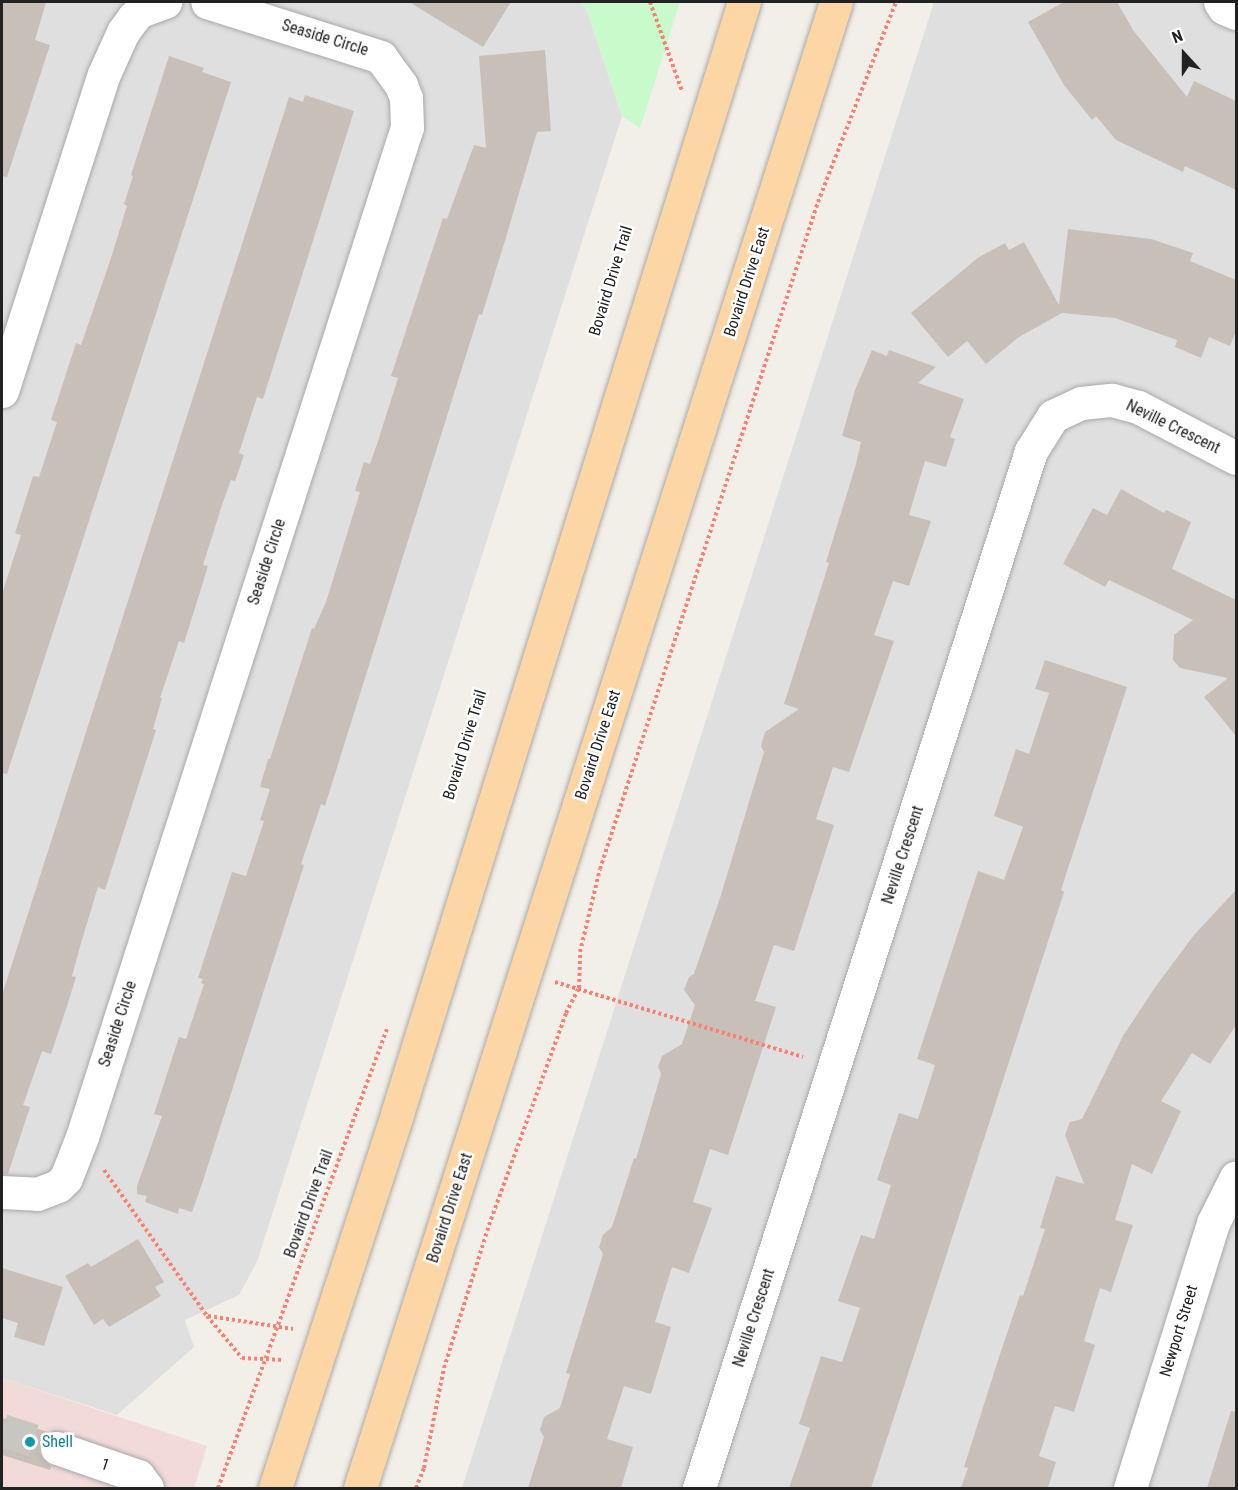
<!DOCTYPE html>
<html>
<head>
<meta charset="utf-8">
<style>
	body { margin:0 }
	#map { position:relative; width:1238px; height:1490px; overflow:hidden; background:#f2efe9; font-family:"Roboto Condensed",sans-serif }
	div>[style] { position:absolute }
	.residential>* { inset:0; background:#e0dfdf }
	.commercial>* { inset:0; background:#f2dad9 }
	.park>* { inset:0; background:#c8facc }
	.building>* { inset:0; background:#c7bfb8 }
	.minor-tunnel>* { height:33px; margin-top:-16.5px; transform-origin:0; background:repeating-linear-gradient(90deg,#c8c6c1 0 33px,transparent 0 49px) }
	.path>* { height:4px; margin-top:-2px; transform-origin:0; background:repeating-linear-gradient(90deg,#fa8072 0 3px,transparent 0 6px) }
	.roads { filter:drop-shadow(0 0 2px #a9a9a9) drop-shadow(0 0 2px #a9a9a9) }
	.minor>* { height:33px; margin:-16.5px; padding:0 16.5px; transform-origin:16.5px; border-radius:16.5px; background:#fff }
	.major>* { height:33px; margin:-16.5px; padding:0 16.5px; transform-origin:16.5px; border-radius:16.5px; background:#fcd6a4 }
	.dots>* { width:16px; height:16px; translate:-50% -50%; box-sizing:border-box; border:3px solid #fff; border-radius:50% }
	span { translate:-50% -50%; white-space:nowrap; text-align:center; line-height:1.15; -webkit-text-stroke:5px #fff; paint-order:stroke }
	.street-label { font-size:16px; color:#222 }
	.culture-label { font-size:16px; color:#0d838f }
	.left { translate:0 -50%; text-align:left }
	.frame { position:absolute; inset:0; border:3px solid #222; pointer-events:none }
	.north { position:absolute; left:1154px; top:24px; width:60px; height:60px; -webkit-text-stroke:4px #fff; paint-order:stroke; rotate:339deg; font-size:16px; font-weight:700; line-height:24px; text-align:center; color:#222 }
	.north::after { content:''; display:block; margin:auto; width:21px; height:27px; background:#222; clip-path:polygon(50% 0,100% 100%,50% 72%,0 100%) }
</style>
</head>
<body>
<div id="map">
	<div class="residential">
		<i style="clip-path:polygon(2px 2px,579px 2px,586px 8px,622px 116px,257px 1262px,239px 1295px,185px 1320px,194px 1347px,117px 1415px,2px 1378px)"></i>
		<i style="clip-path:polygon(934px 2px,1236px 2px,1236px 1488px,462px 1488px)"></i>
	</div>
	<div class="commercial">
		<i style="clip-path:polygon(2px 1378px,207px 1446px,194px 1488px,2px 1488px)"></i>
	</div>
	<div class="park">
		<i style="clip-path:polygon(579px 2px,680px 2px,640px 128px,622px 116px,586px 8px)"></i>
	</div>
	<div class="building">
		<i style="clip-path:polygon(2px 2px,46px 2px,35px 40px,50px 45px,7px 177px,2px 176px)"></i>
		<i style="clip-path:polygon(409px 2px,511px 2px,483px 47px)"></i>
		<i style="clip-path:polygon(1064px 2px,1117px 2px,1133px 30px,1187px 97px,1194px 81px,1236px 101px,1236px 190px,1185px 166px,1183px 172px,1116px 140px,1096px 116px,1092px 120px,1064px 85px,1028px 22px)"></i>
		<i style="clip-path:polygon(545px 50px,551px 131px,537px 132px,507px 234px,482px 315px,479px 314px,472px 336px,325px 806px,321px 804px,301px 864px,304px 865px,202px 1184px,192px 1212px,179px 1208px,178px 1214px,145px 1202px,147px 1196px,137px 1194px,137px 1186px,162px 1116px,154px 1114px,179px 1037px,186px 1039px,204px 984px,201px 983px,203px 979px,198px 978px,232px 872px,246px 876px,264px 821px,260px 820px,270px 789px,260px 787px,268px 759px,270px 759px,312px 628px,314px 629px,326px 602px,360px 492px,355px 491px,364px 462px,370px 464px,378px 441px,398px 378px,391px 376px,443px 218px,447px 219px,474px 145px,486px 148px,479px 56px)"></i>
		<i style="clip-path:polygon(169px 56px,204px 68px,202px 72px,231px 82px,7px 774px,2px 773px,2px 594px,21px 535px,15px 533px,33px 476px,39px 477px,57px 422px,51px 420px,76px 343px,81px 345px,111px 258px,127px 206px,124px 204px,133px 176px,131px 175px)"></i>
		<i style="clip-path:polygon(305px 95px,354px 111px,263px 399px,257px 397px,239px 453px,244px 455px,235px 481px,231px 480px,223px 502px,203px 565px,208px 566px,200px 592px,184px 643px,179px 641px,160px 698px,162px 698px,153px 729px,156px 730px,105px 890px,98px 887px,81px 943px,72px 976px,76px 977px,68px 1003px,51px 1054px,42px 1051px,23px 1105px,30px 1107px,8px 1174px,2px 1174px,2px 995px,289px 97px,303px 102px)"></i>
		<i style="clip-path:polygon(1068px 229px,1151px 239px,1193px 253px,1190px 261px,1236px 280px,1236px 331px,1230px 346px,1209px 337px,1201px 358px,1175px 347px,1177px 340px,1115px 318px,1062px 313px,1019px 337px,986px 364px,967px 341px,948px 357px,911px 313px,979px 257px,1005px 243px,1009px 250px,1024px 242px,1059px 305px)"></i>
		<i style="clip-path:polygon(872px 350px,887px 356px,889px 350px,936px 367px,918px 383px,964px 399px,950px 437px,955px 439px,946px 467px,925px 461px,909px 515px,931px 521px,909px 586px,893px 581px,874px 635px,894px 641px,849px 772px,833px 767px,816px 819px,834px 825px,794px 951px,774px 945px,755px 1001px,776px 1007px,728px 1155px,710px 1149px,693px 1202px,712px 1208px,689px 1273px,672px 1267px,655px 1322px,671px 1327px,651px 1394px,624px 1386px,607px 1439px,633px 1447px,621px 1488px,528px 1488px,544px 1437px,540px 1430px,544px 1417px,560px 1408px,570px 1374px,566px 1373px,603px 1254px,599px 1247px,603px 1235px,612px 1227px,634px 1158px,636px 1159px,661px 1074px,658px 1067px,662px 1056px,682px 1044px,695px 1005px,684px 990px,689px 977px,694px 974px,721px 895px,764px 752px,761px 746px,765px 732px,799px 709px,784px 704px,829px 563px,826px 562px,856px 464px,861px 442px,842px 436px,855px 390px)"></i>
		<i style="clip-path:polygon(1121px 489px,1164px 513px,1166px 510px,1191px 522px,1172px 569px,1236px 600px,1236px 736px,1204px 697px,1228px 678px,1180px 668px,1173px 660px,1174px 635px,1193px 620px,1109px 580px,1105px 587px,1063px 564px,1093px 508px,1107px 515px)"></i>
		<i style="clip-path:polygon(1045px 660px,1127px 687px,1061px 890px,1064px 892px,871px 1488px,789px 1488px,810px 1428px,799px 1424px,821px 1356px,842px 1362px,860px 1308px,838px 1301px,861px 1235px,874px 1239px,891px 1185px,877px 1180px,899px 1113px,918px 1119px,935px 1065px,917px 1059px,978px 871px,1004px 880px,1023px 827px,994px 816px,1016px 749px,1029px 754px,1049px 693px,1035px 689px)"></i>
		<i style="clip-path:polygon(1236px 890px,1236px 1025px,1210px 1064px,1192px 1053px,1161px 1101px,1181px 1111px,1152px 1174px,1132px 1164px,1115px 1220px,1133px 1225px,1111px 1292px,1100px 1288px,1084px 1341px,1095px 1345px,1074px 1412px,1055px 1406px,1039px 1456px,1056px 1462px,1048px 1488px,961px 1488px,968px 1468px,964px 1467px,1000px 1354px,1020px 1295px,1023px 1296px,1045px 1229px,1040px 1228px,1056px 1176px,1084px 1184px,1065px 1135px,1070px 1122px,1082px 1119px,1123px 1036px,1156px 986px,1194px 935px)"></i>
		<i style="clip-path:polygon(138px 1239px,164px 1282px,155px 1287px,161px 1296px,109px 1327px,103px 1319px,94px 1325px,65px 1276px,88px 1263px,91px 1267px)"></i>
		<i style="clip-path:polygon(2px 1268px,63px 1287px,44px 1346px,14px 1337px,18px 1323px,2px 1318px)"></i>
		<i style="clip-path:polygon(1231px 1411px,1236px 1412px,1236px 1488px,1207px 1488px)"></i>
		<i style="clip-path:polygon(2px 1418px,48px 1432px,40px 1441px,39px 1451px,43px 1460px,51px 1466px,50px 1470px,2px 1455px)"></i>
	</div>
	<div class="minor-tunnel">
		<i style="left:2px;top:1430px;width:58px;rotate:18.1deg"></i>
	</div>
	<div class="path">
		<i style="left:650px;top:2px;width:95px;rotate:70.2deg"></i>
		<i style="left:555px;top:982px;width:259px;rotate:16.8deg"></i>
		<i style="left:104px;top:1170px;width:179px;rotate:54.8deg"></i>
		<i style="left:207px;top:1316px;width:55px;rotate:50.2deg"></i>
		<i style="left:242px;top:1358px;width:41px;rotate:2.8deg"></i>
		<i style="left:208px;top:1316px;width:86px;rotate:8.7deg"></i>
		<i style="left:218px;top:1488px;width:492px;rotate:-69.8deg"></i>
		<i style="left:416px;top:1488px;width:22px;rotate:-68deg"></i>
		<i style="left:424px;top:1468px;width:102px;rotate:-78.7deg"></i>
		<i style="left:444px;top:1368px;width:150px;rotate:-72.5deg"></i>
		<i style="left:489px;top:1225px;width:226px;rotate:-70deg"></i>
		<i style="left:566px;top:1013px;width:28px;rotate:-63deg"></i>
		<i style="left:579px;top:988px;width:36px;rotate:-88deg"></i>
		<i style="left:580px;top:952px;width:85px;rotate:-76.5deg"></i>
		<i style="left:600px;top:869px;width:702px;rotate:-71.9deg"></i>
		<i style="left:818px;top:202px;width:215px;rotate:-68.7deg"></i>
	</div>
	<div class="roads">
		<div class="minor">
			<i style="left:1220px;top:2px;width:7px;rotate:56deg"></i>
			<i style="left:1224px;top:8px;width:13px;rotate:23deg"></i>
			<i style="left:2px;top:391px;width:333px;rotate:-72.2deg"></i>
			<i style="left:104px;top:74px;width:46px;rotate:-65.7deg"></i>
			<i style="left:123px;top:32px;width:17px;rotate:-54deg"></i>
			<i style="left:133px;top:18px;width:10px;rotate:-45deg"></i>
			<i style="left:140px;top:11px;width:27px;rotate:-20deg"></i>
			<i style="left:2px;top:1192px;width:35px;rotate:3deg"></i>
			<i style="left:37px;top:1194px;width:22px;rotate:-21deg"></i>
			<i style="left:58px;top:1186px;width:11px;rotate:-45deg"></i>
			<i style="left:66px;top:1178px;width:44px;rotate:-68.7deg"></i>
			<i style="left:82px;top:1137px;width:1061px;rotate:-72.16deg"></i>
			<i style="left:407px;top:127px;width:29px;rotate:-92deg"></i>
			<i style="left:406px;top:98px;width:14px;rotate:-111deg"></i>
			<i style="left:401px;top:85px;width:34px;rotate:-126deg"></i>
			<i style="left:381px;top:57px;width:182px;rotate:-162.5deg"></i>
			<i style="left:57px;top:1448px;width:86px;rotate:19.1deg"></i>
			<i style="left:138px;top:1476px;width:15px;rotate:53deg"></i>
			<i style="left:699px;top:1488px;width:1089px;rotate:-72.25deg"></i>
			<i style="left:1031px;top:451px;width:41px;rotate:-57.8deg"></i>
			<i style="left:1053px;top:416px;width:31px;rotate:-25deg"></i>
			<i style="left:1081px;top:403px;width:31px;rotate:-6deg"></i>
			<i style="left:1112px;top:400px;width:27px;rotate:15deg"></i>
			<i style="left:1138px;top:407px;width:110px;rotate:27.5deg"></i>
			<i style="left:1130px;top:1488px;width:278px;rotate:-72.6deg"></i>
			<i style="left:1213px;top:1223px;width:51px;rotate:-63.4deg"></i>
		</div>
		<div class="major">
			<i style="left:275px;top:1488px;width:393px;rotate:-71.9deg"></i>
			<i style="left:397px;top:1114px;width:1165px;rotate:-72.67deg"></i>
			<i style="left:360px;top:1488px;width:1560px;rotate:-72.24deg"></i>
		</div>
	</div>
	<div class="dots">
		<i style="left:30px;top:1442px;background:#0f9aa8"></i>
	</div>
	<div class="street-label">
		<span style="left:325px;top:38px;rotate:17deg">Seaside Circle</span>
		<span style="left:611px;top:281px;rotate:-73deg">Bovaird Drive Trail</span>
		<span style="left:747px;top:282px;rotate:-72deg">Bovaird Drive East</span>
		<span style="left:1173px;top:427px;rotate:26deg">Neville Crescent</span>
		<span style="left:267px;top:562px;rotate:-72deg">Seaside Circle</span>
		<span style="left:465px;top:745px;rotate:-73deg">Bovaird Drive Trail</span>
		<span style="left:598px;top:745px;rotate:-72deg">Bovaird Drive East</span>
		<span style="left:903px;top:855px;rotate:-72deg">Neville Crescent</span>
		<span style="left:118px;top:1024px;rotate:-72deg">Seaside Circle</span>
		<span style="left:309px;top:1204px;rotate:-70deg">Bovaird Drive Trail</span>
		<span style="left:450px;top:1208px;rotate:-72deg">Bovaird Drive East</span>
		<span style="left:754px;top:1318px;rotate:-72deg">Neville Crescent</span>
		<span style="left:1179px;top:1331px;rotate:-73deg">Newport Street</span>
		<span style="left:105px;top:1465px;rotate:19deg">1</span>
	</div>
	<div class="culture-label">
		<span class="left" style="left:42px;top:1442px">Shell</span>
	</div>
	<div class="frame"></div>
	<div class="north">N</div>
</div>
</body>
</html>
